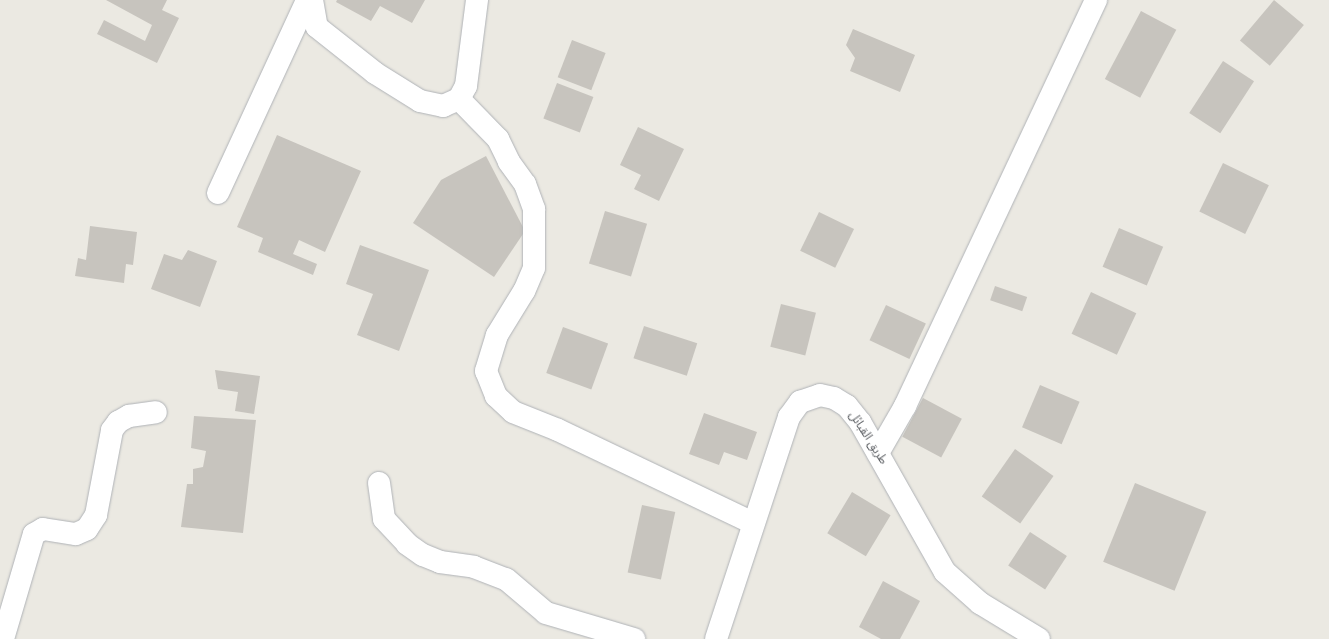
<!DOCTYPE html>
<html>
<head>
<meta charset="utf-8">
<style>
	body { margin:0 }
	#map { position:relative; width:1329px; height:639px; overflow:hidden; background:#ebe9e2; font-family:"Nunito Sans","Noto Sans Arabic",sans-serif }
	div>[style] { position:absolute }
	.building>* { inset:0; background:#c7c4be; transform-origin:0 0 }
	.roads { filter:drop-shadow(0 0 1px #afb2b6) drop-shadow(0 0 1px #afb2b6) }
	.minor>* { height:22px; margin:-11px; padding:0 11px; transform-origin:11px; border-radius:11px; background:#fff }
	span { translate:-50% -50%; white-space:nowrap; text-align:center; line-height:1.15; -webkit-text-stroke:3px #fff; paint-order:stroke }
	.street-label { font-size:12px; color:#5a5d61 }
</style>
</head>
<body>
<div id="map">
	<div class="building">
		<i style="clip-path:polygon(106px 0,167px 0,162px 10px,179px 18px,157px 63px,97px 34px,104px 20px,145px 41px,152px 25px)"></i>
		<i style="clip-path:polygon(337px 0,425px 0,412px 23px,380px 6px,371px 21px,336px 2px)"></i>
		<i style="left:1274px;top:0;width:39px;height:53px;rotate:40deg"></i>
		<i style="left:1141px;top:11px;width:40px;height:77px;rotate:28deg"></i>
		<i style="clip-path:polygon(853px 29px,915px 55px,900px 92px,850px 71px,855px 58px,846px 45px)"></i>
		<i style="left:572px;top:40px;width:36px;height:40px;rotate:21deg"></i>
		<i style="left:1223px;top:61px;width:37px;height:62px;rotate:33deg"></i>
		<i style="left:557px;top:83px;width:39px;height:38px;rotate:21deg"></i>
		<i style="clip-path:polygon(638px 127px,684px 149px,659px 201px,634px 189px,641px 175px,620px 165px)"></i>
		<i style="clip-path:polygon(277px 135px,361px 171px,325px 252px,299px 240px,293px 254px,317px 264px,313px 275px,258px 252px,263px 238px,237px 227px)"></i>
		<i style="clip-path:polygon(486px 156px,525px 231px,494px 277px,413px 223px,441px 180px)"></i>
		<i style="left:1223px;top:163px;width:51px;height:54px;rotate:26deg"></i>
		<i style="left:605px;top:211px;width:44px;height:55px;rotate:17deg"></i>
		<i style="left:819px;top:212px;width:39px;height:43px;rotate:26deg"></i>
		<i style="clip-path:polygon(90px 226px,137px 232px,133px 265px,126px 264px,124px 283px,75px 276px,78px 258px,86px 260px)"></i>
		<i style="left:1119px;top:228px;width:48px;height:42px;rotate:23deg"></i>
		<i style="clip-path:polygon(360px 245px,429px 270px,399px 351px,357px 335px,373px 294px,346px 284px)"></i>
		<i style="clip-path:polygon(188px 250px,217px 261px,200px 307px,151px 289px,164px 254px,182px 260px)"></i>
		<i style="left:995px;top:286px;width:34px;height:15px;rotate:19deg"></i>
		<i style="left:1091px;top:292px;width:50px;height:46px;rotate:25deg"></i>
		<i style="left:781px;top:304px;width:36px;height:44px;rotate:14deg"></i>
		<i style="left:886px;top:305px;width:44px;height:39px;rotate:25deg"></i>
		<i style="left:644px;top:326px;width:56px;height:34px;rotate:18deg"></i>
		<i style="left:563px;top:327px;width:48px;height:49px;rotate:20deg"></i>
		<i style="clip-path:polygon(215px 370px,260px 376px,254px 414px,235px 411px,238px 392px,218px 389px)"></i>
		<i style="left:1040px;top:385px;width:43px;height:46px;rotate:23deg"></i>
		<i style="left:923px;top:398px;width:44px;height:44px;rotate:28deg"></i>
		<i style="clip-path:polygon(704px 413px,757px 432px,747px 460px,724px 452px,719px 465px,689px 454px)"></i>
		<i style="clip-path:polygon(194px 416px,256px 420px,243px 533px,181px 527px,187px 484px,193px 484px,193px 469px,203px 467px,206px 451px,191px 448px)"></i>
		<i style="left:1015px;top:449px;width:47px;height:58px;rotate:35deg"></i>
		<i style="left:1135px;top:483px;width:77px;height:85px;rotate:22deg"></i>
		<i style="left:852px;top:492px;width:45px;height:48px;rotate:31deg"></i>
		<i style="left:642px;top:505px;width:34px;height:69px;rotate:12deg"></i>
		<i style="left:1030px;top:532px;width:44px;height:40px;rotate:33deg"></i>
		<i style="clip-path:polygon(883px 581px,920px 601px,900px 639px,881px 639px,859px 627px)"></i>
	</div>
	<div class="roads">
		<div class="minor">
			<i style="left:312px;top:0;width:27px;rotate:80deg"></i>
			<i style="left:317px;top:27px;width:74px;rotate:38.4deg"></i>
			<i style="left:375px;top:73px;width:53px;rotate:31.9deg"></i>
			<i style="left:420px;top:101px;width:24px;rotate:12deg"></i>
			<i style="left:443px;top:106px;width:17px;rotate:-24deg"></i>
			<i style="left:459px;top:99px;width:15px;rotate:-62deg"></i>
			<i style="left:466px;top:86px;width:87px;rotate:-82.7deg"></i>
			<i style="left:459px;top:99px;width:56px;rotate:45.7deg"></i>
			<i style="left:498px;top:139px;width:25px;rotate:64deg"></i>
			<i style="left:509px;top:162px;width:27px;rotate:54deg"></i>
			<i style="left:525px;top:184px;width:27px;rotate:70deg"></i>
			<i style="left:534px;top:209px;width:59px;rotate:90deg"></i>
			<i style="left:534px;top:268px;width:25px;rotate:113deg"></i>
			<i style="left:524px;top:291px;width:52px;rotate:121.5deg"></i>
			<i style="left:497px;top:335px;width:38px;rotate:107deg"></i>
			<i style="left:486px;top:371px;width:27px;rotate:68deg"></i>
			<i style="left:496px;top:396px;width:23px;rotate:43deg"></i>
			<i style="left:513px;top:412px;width:48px;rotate:21.8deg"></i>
			<i style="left:558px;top:430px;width:216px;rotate:25.5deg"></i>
			<i style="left:218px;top:193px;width:213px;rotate:-65.2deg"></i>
			<i style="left:878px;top:453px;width:54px;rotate:-60.1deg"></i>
			<i style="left:905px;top:406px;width:449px;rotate:-64.8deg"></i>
			<i style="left:379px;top:483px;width:36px;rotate:82deg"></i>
			<i style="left:384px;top:519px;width:34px;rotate:47deg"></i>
			<i style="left:407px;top:544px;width:19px;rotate:35deg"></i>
			<i style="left:423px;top:555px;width:18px;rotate:22deg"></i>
			<i style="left:440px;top:562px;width:34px;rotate:8deg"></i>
			<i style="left:474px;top:567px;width:34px;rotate:21deg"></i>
			<i style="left:506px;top:579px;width:52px;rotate:40.4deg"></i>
			<i style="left:546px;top:613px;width:92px;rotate:16.5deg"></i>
			<i style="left:3px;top:639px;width:109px;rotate:-73.6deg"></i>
			<i style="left:34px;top:534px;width:10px;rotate:-29deg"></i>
			<i style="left:43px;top:529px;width:33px;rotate:9deg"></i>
			<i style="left:76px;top:534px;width:12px;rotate:-24deg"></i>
			<i style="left:87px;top:529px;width:17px;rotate:-57deg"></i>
			<i style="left:96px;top:515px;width:86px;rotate:-79.3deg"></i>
			<i style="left:112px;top:430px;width:10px;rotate:-53deg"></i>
			<i style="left:118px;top:422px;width:13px;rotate:-29deg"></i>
			<i style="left:129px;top:416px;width:27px;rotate:-8deg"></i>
			<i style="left:716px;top:639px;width:234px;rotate:-71.8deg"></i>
			<i style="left:789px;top:417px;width:19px;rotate:-54deg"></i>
			<i style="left:800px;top:402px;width:21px;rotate:-19deg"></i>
			<i style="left:820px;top:395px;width:14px;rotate:12deg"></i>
			<i style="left:834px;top:398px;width:15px;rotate:32deg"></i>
			<i style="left:847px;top:406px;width:21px;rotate:51deg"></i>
			<i style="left:860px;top:422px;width:172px;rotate:60.5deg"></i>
			<i style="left:945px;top:572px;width:47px;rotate:41.5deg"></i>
			<i style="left:980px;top:603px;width:69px;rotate:31.4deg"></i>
		</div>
	</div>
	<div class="street-label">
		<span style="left:868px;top:438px;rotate:57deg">طريق القبائل</span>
	</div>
</div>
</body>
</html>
